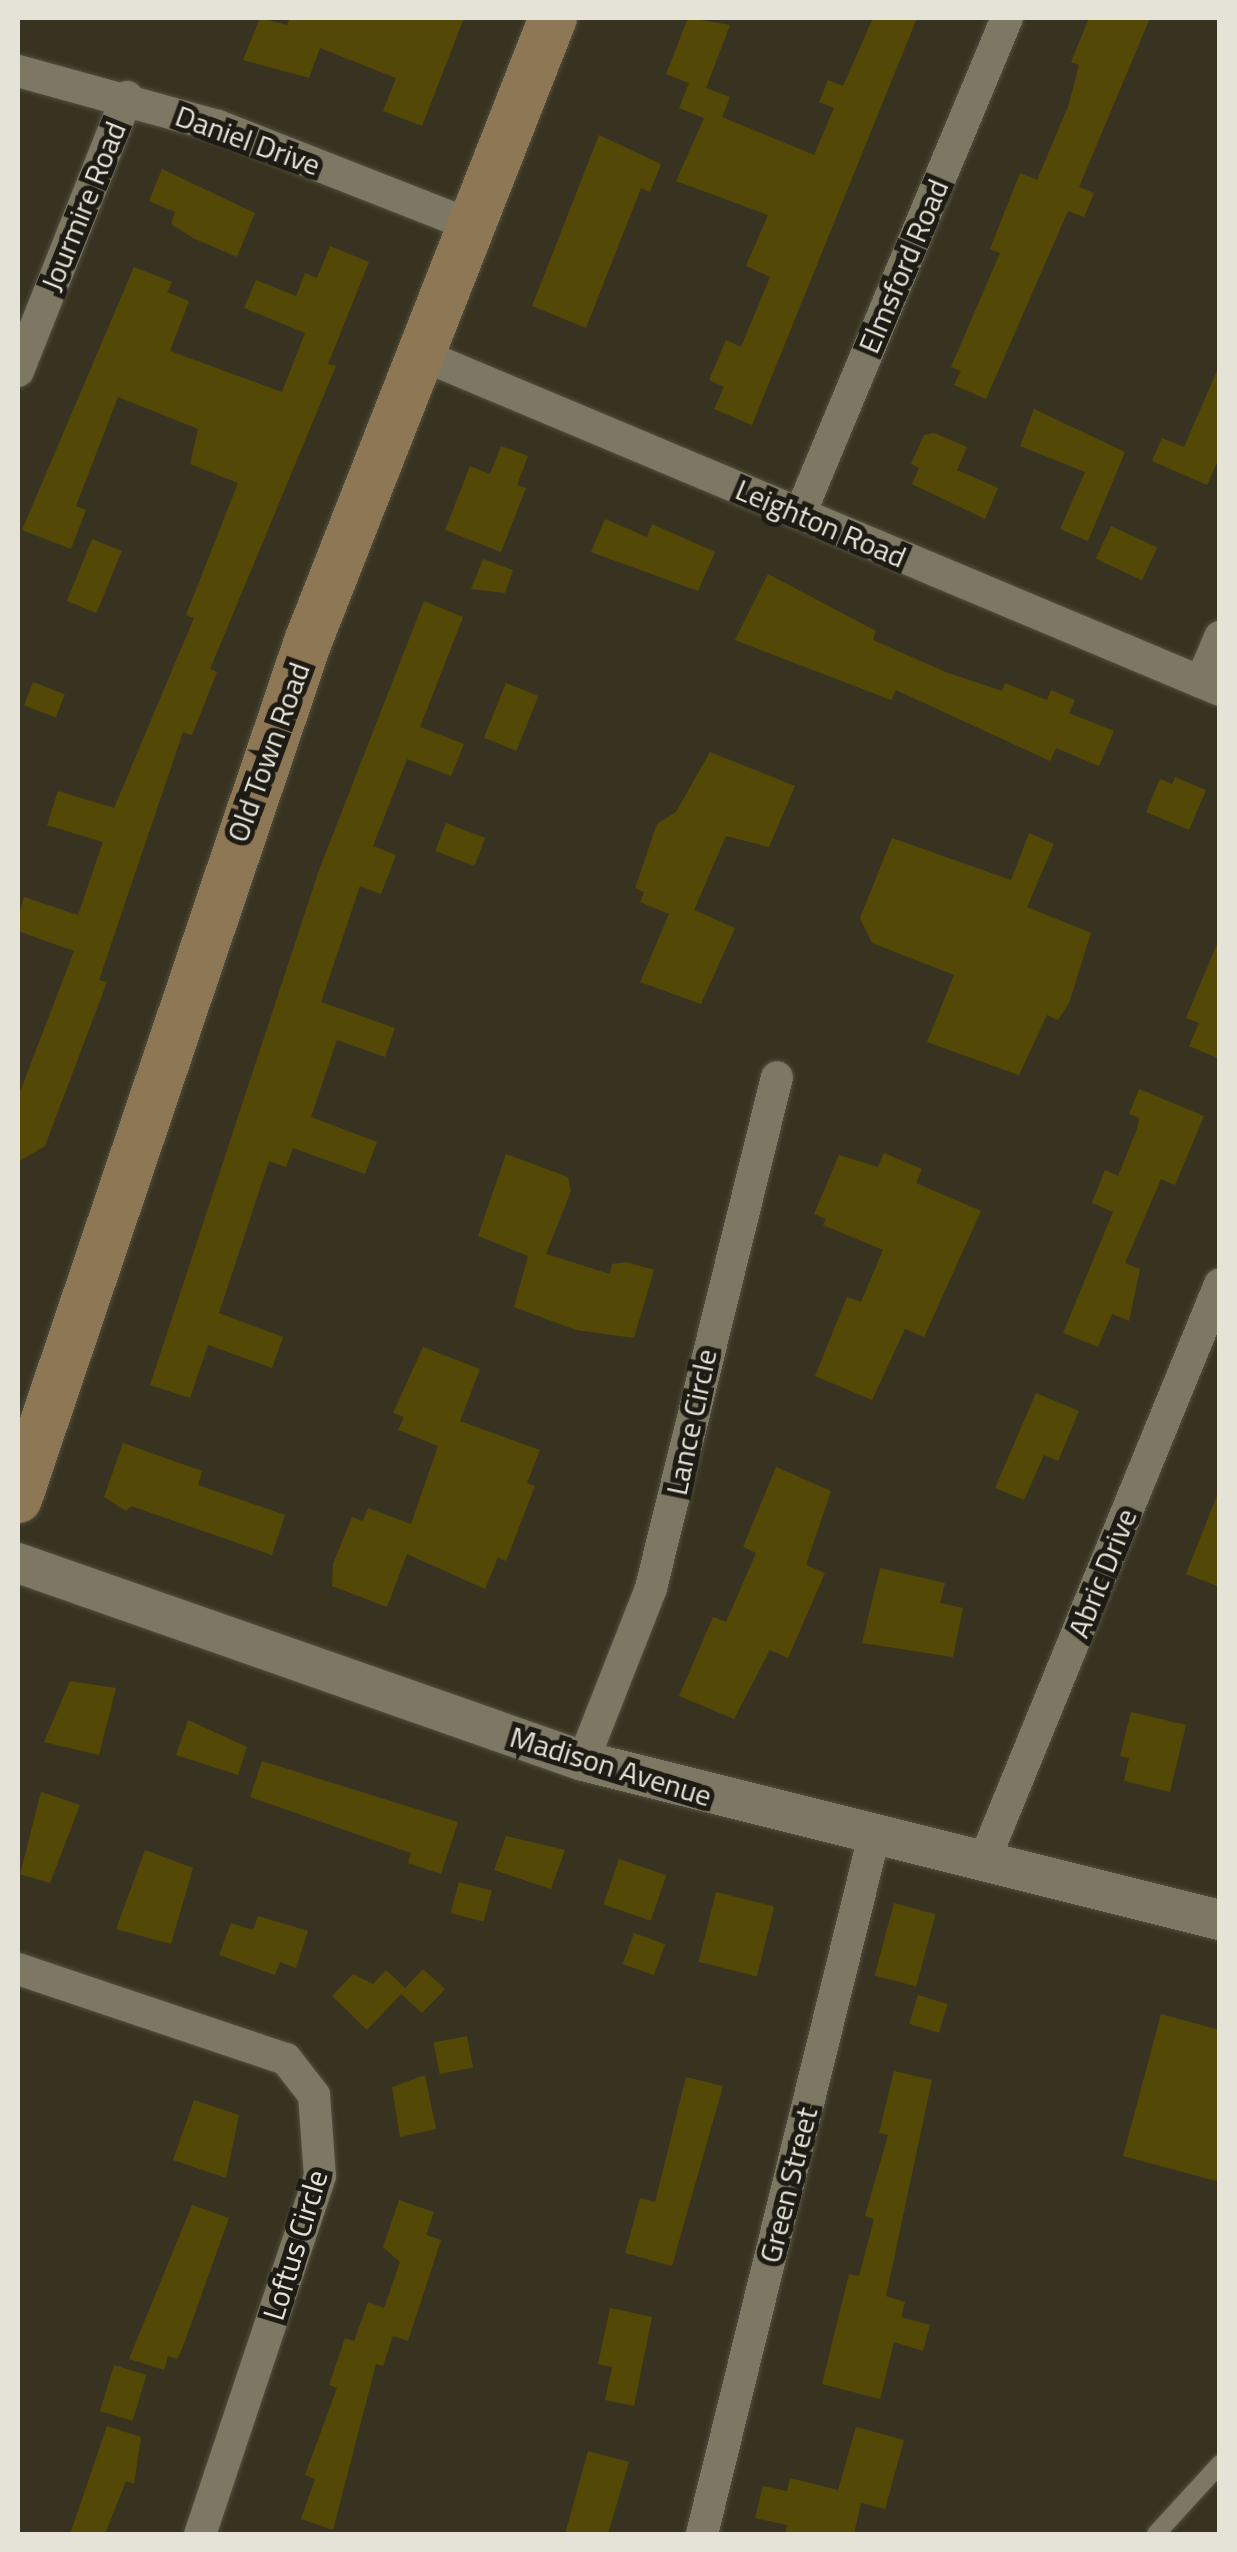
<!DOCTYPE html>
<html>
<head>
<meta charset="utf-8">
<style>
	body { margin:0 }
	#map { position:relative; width:1237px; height:2552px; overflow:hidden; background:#383321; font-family:"Titillium Web",sans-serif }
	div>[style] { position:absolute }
	.building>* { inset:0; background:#544806; transform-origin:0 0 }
	.roads { filter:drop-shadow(0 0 2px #524f3f) drop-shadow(0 0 2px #524f3f) }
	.service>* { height:18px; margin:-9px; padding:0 9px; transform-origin:9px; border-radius:9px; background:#7d7864 }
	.minor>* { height:32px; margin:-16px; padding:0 16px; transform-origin:16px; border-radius:16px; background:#7d7864 }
	.tertiary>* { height:40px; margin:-20px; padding:0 20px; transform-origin:20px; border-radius:20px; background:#7d7864 }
	.secondary>* { height:48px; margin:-24px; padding:0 24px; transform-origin:24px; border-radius:24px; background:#8d7754 }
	span { translate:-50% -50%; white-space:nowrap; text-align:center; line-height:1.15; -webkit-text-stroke:10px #1d1b13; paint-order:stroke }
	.street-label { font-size:30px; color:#e5e2d7 }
	.frame { position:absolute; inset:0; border:20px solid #e5e2d7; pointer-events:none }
</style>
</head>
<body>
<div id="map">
	<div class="building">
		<i style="clip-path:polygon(260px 18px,287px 25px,290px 18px,464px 18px,422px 126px,383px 111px,396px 78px,320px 48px,309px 78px,243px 60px)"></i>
		<i style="clip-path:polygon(688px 18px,730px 25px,706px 88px,730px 97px,722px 117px,814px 155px,834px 108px,819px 102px,828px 80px,843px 86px,873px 18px,917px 18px,752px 425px,714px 409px,724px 387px,709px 380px,726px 340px,741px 347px,770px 277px,746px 266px,768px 215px,676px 181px,704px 118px,679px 108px,689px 83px,666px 74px)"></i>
		<i style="clip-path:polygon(1089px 18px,1150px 18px,1079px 187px,1094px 193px,1084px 217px,1068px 211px,986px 399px,954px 385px,961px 371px,951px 367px,1000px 253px,990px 249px,1020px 173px,1037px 180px,1069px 104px,1079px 65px,1071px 62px)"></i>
		<i style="clip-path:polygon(599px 135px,661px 164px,650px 192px,641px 188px,586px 328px,532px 306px)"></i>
		<i style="clip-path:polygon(162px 169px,255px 213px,237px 257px,193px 238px,171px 224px,175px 212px,149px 201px)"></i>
		<i style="clip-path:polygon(330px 246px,369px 262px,328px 364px,336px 366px,210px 669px,217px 672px,192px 735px,183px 732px,99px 980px,107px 982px,45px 1146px,18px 1162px,18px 1097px,74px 951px,18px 931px,18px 917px,24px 897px,78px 915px,103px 842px,47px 825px,58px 791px,114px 808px,194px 618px,186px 615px,238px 483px,190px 464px,198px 429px,118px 397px,76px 506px,86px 510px,71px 549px,22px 530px,134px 267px,172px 282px,167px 292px,189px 301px,170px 351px,282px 392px,305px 333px,244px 308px,256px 280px,296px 296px,305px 273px,317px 278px)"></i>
		<i style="clip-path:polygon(1220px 364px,1220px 456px,1207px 485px,1152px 461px,1162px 438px,1184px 447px)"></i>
		<i style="clip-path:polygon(1034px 409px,1125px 452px,1088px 541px,1060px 529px,1085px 472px,1020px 446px)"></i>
		<i style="clip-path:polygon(934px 433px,967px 447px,957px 470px,998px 488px,985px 519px,912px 484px,919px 468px,911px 464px,924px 435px)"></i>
		<i style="clip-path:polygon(501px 446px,528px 456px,517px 485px,526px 488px,501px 552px,445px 530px,470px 466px,490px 474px)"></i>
		<i style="clip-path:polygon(605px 519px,647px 537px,652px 524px,715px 552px,698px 591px,591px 552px)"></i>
		<i style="left:1111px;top:526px;width:51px;height:36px;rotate:25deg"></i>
		<i style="left:92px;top:539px;width:32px;height:67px;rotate:22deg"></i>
		<i style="clip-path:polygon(483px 559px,513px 570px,505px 593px,471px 589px)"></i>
		<i style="clip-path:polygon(768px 574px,876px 631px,873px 640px,948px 673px,1002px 691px,1005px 683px,1047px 700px,1051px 690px,1075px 700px,1069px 713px,1114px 731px,1099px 766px,1056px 748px,1050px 761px,896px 690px,891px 700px,735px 640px)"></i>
		<i style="clip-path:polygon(424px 601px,463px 617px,420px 727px,464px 744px,451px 776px,407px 759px,373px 846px,396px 855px,381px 894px,360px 886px,321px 1002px,395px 1028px,385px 1057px,337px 1040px,311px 1117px,377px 1142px,365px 1174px,293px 1148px,286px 1167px,269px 1161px,219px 1313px,283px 1337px,272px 1368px,208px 1345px,190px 1398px,150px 1385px,319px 870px)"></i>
		<i style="left:33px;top:682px;width:34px;height:25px;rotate:21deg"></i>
		<i style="left:506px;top:683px;width:35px;height:59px;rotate:22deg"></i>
		<i style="clip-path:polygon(710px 752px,795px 786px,769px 847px,726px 836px,694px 910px,735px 928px,701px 1004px,640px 982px,669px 914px,640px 902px,644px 892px,635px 888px,657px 824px,676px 812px)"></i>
		<i style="clip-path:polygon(1175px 777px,1206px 790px,1189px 830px,1146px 812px,1160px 779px,1172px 784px)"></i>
		<i style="left:446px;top:823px;width:42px;height:30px;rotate:21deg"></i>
		<i style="clip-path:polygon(1029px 833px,1054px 844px,1027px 907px,1091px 933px,1069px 1003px,1058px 1020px,1047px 1015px,1019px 1075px,927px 1042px,954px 975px,872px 943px,860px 918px,892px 838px,1011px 880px)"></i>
		<i style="clip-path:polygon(1220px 937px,1220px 1059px,1189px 1046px,1199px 1023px,1186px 1018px)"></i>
		<i style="clip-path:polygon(1139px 1089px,1204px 1116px,1175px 1185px,1161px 1179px,1125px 1263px,1140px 1269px,1129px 1321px,1112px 1314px,1098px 1347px,1063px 1333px,1113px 1212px,1092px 1203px,1105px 1170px,1118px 1176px,1137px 1129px,1139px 1118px,1129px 1114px)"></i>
		<i style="clip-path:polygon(884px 1153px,922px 1169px,916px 1183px,981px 1211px,924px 1337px,905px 1329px,872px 1400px,815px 1376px,847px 1297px,861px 1302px,883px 1250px,823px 1225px,826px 1219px,814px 1214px,839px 1155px,878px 1167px)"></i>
		<i style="clip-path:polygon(506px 1154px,568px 1177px,571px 1191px,546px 1254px,610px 1274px,612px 1264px,626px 1262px,654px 1270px,634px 1338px,576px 1330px,514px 1307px,528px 1256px,478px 1236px)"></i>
		<i style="clip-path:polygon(423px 1347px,480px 1369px,460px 1421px,540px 1450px,527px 1483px,535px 1486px,506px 1561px,498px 1557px,485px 1589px,407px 1554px,387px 1607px,332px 1586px,333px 1564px,352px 1517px,363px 1521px,368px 1508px,411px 1524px,438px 1446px,398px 1430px,404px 1417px,393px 1413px)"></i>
		<i style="clip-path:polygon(1036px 1393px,1079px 1411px,1058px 1461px,1044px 1455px,1024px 1500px,995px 1488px)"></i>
		<i style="clip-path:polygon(123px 1443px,202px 1471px,198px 1485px,285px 1515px,272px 1555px,131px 1506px,126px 1511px,104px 1497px)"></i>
		<i style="clip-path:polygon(776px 1467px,831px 1491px,806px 1565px,825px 1573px,788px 1658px,770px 1650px,734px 1719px,679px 1696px,713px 1617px,726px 1622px,756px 1553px,743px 1547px)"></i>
		<i style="clip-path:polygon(1218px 1493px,1220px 1494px,1220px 1587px,1186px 1574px)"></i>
		<i style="clip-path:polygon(880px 1568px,945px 1583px,940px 1603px,963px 1608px,953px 1657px,862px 1643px)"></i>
		<i style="clip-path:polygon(70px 1681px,116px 1688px,99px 1755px,44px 1742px)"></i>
		<i style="clip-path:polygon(1131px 1712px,1186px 1725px,1170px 1792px,1124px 1781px,1129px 1758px,1120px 1756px)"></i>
		<i style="clip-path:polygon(188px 1720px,247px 1747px,238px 1775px,176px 1755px)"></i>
		<i style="clip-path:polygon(262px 1761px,458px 1822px,441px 1874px,408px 1863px,411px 1853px,250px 1797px)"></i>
		<i style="clip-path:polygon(41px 1792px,80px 1805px,50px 1883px,20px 1874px)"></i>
		<i style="clip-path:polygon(506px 1836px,565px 1850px,551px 1889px,494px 1870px)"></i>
		<i style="clip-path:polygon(145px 1850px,193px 1868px,171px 1944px,116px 1929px)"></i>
		<i style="left:619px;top:1859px;width:50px;height:48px;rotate:19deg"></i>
		<i style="left:459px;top:1882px;width:34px;height:32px;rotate:15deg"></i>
		<i style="left:716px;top:1892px;width:60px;height:72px;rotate:14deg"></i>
		<i style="left:894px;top:1903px;width:43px;height:75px;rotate:15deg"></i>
		<i style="clip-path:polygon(258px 1916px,308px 1931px,296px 1968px,280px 1962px,275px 1975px,219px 1955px,231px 1923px,253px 1930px)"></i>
		<i style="left:634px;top:1933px;width:33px;height:33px;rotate:20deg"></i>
		<i style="clip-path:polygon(423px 1969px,445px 1989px,422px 2013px,401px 1994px,367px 2030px,332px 1996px,353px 1974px,373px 1984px,386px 1970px,405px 1988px)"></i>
		<i style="left:918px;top:1995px;width:31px;height:30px;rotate:17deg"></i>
		<i style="clip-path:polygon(1161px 2014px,1220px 2030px,1220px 2182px,1123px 2156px)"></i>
		<i style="left:467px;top:2036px;width:32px;height:34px;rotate:79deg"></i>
		<i style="clip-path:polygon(894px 2071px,932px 2080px,886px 2296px,905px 2302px,901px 2317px,930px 2325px,923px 2351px,894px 2342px,880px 2399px,822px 2384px,849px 2274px,859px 2276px,874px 2219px,865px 2216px,888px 2135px,879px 2133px)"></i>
		<i style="clip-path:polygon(425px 2075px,436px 2129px,400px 2137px,392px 2087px)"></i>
		<i style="clip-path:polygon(686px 2077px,723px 2086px,672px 2266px,625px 2253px,640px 2198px,655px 2202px)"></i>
		<i style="clip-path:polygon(194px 2100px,239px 2115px,226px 2178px,173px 2160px)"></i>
		<i style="clip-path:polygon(399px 2200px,434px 2212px,426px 2235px,441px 2240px,408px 2341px,393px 2336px,383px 2366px,376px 2364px,333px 2530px,301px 2519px,315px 2479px,305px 2475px,337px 2388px,329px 2385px,345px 2338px,354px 2341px,368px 2302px,384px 2308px,400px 2262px,383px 2247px)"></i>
		<i style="clip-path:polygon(192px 2205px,229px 2218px,182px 2349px,177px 2359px,168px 2356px,164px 2370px,129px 2359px)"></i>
		<i style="clip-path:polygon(610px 2308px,652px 2317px,634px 2406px,605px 2400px,612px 2367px,598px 2364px)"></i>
		<i style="left:114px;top:2365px;width:34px;height:48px;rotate:17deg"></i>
		<i style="clip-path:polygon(107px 2426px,141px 2437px,134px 2484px,126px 2481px,105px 2534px,70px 2534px)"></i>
		<i style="clip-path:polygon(856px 2427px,904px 2440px,885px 2509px,861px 2503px,854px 2534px,785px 2534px,787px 2525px,755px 2518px,763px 2486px,787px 2491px,790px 2478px,838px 2490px)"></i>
		<i style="clip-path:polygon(588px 2451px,629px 2462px,608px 2534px,565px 2534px)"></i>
	</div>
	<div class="roads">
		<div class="service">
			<i style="left:1156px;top:2534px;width:95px;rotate:-47.6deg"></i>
		</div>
		<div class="minor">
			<i style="left:18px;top:71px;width:207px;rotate:15.4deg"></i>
			<i style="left:218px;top:126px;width:274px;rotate:21.4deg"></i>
			<i style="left:422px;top:355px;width:865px;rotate:22.77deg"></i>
			<i style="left:18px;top:371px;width:295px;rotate:-68.3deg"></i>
			<i style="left:800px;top:514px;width:537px;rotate:-67.35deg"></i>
			<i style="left:1201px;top:682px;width:49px;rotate:-67.1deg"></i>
			<i style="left:583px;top:1761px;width:186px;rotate:-68.5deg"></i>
			<i style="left:651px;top:1588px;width:526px;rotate:-76.15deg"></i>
			<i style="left:984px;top:1861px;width:623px;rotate:-67.75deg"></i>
			<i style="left:18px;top:1969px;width:283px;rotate:18.6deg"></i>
			<i style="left:286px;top:2059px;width:46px;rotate:52.1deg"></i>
			<i style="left:314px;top:2095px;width:81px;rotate:85.8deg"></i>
			<i style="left:320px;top:2176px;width:378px;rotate:108.5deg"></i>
			<i style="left:702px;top:2534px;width:719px;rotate:-76.16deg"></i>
		</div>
		<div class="tertiary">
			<i style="left:18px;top:1563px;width:599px;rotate:19.31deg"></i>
			<i style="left:583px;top:1761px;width:657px;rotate:14.02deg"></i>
		</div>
		<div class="secondary">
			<i style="left:18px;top:1499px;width:903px;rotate:-71.32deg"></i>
			<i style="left:307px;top:644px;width:673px;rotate:-68.55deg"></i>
		</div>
	</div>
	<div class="street-label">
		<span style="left:248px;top:140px;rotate:20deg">Daniel Drive</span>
		<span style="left:83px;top:206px;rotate:-68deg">Jourmire Road</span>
		<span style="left:903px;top:266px;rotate:-67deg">Elmsford Road</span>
		<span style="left:821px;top:523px;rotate:23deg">Leighton Road</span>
		<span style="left:268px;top:752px;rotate:-70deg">Old Town Road</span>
		<span style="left:691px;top:1422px;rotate:-78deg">Lance Circle</span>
		<span style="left:1102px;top:1573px;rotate:-68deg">Abric Drive</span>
		<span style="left:611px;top:1766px;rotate:17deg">Madison Avenue</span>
		<span style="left:788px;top:2185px;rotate:-76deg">Green Street</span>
		<span style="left:295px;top:2245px;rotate:-73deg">Loftus Circle</span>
	</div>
	<div class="frame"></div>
</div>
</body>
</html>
